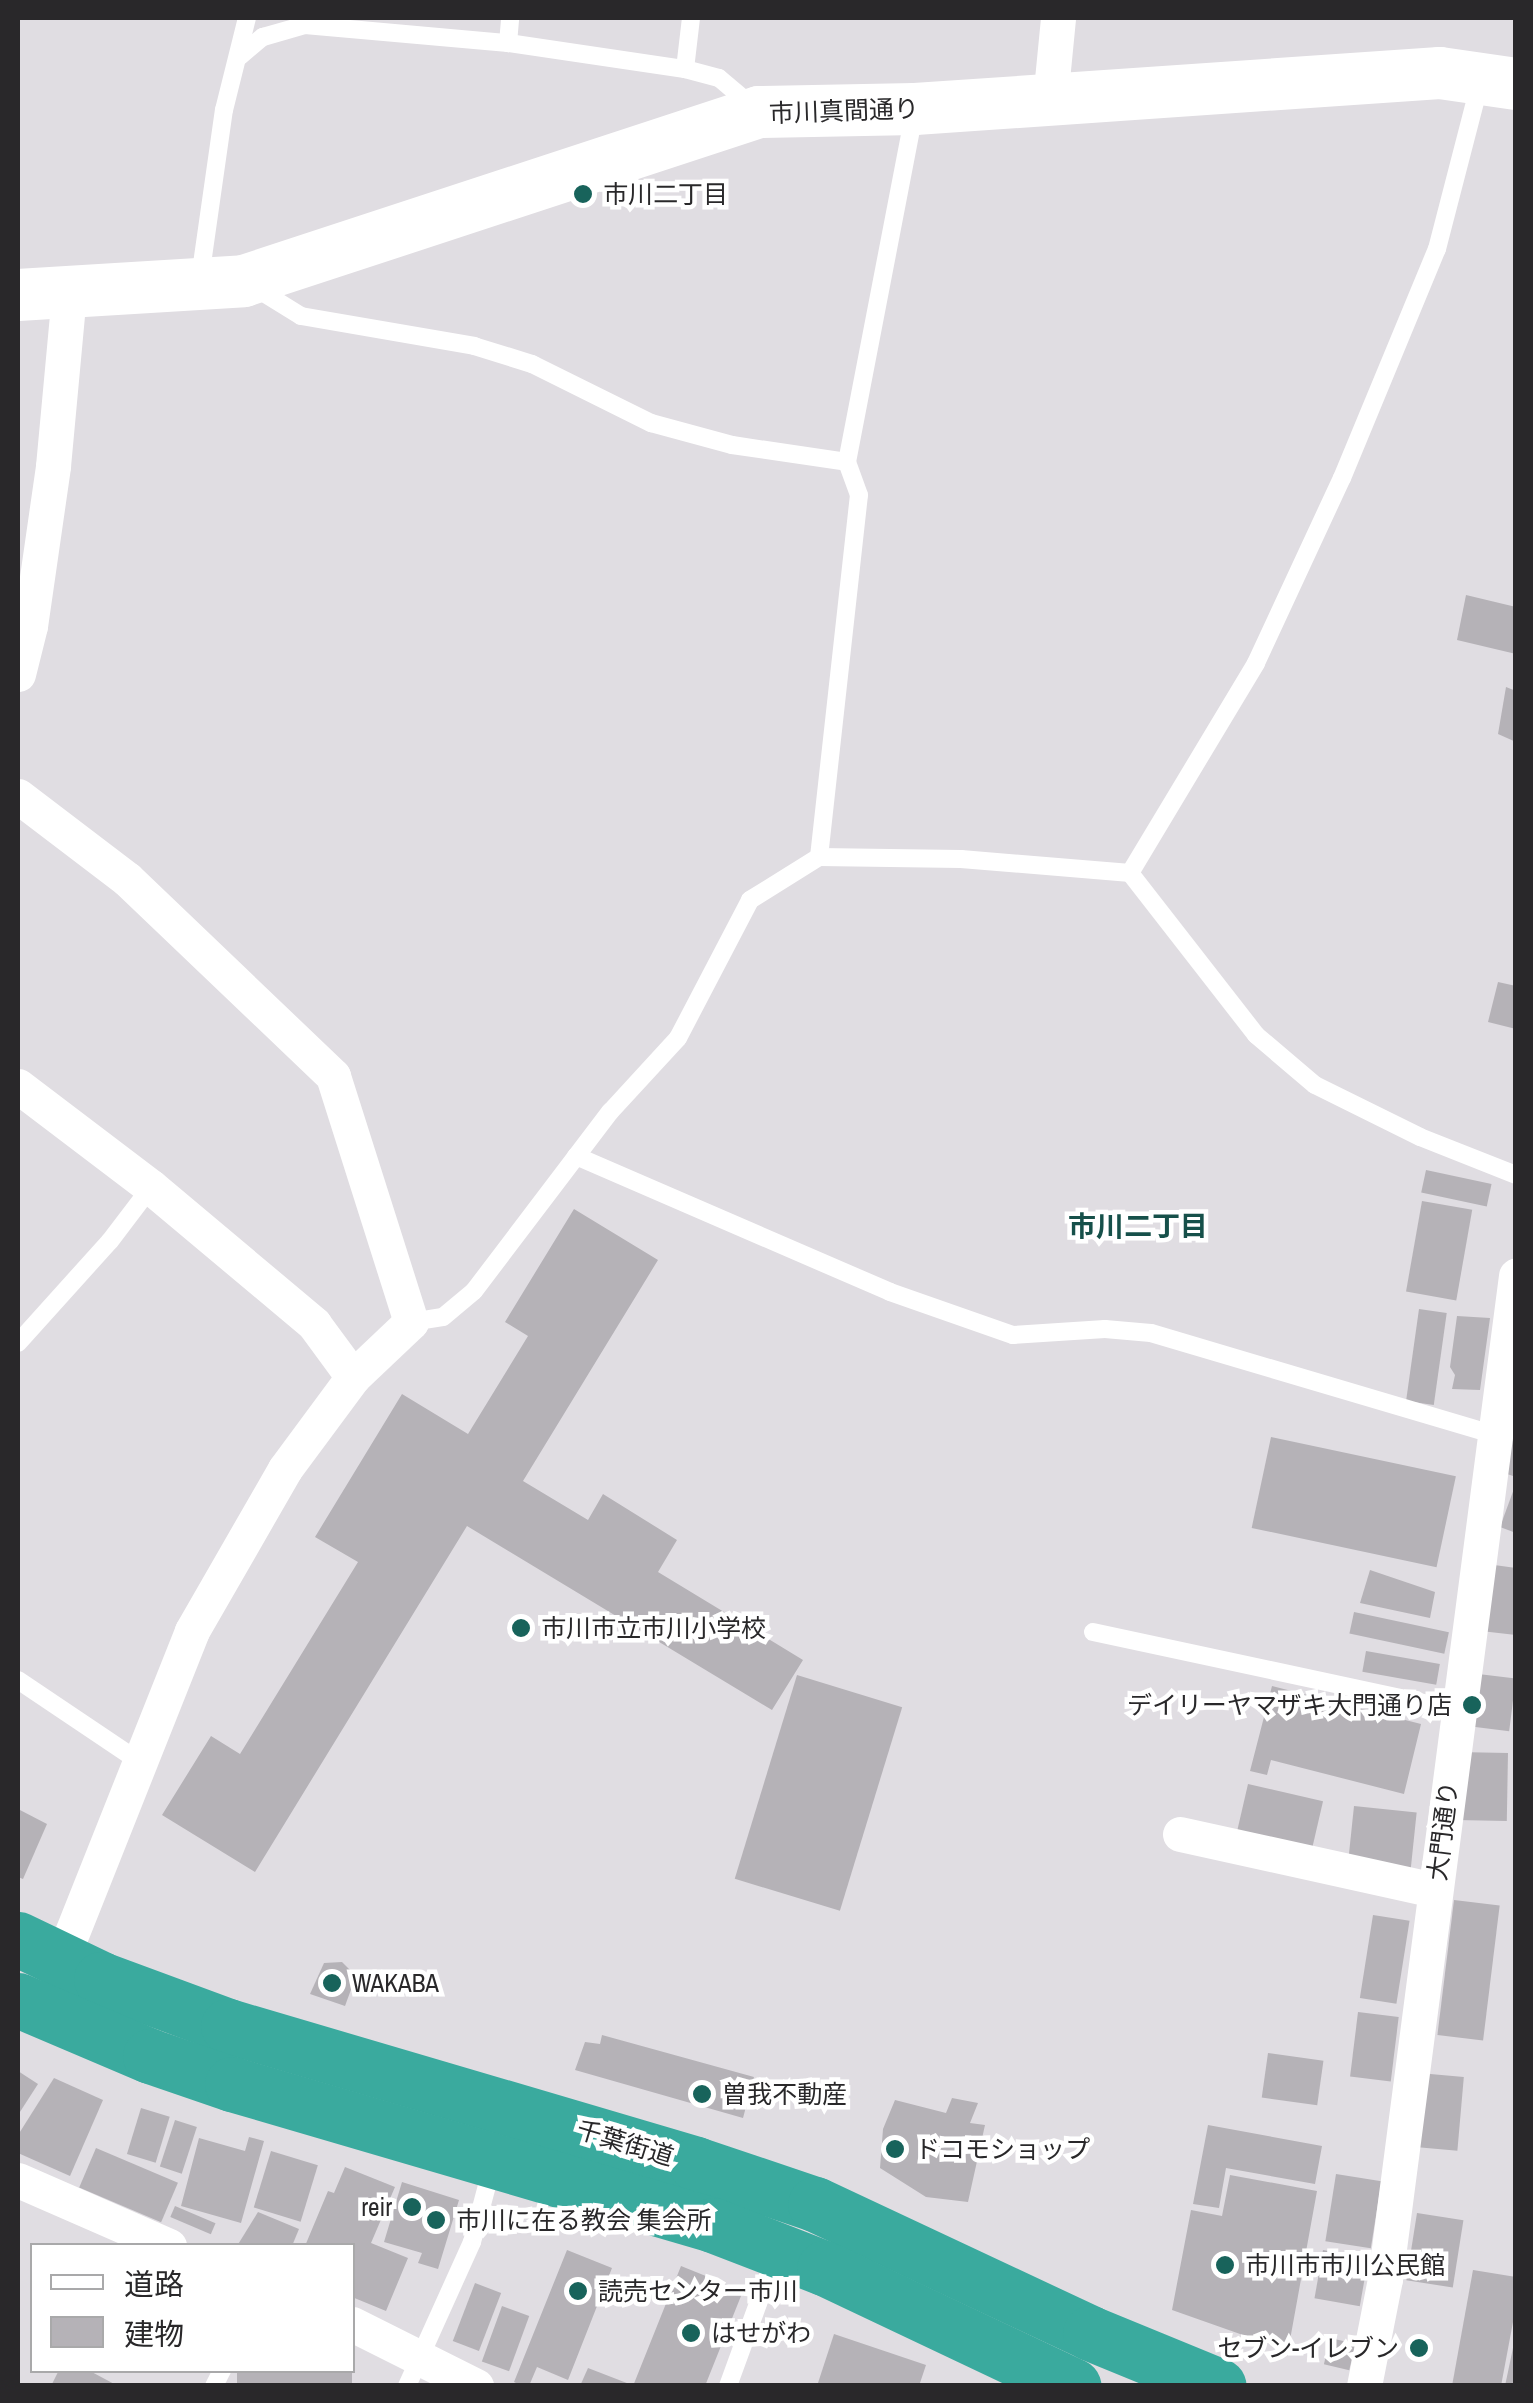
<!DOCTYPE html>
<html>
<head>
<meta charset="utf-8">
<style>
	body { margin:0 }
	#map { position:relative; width:1533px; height:2403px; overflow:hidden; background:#e0dde2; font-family:"Archivo Narrow","Noto Sans JP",sans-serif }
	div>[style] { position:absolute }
	.building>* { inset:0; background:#b5b2b7; transform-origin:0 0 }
	.lane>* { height:18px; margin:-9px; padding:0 9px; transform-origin:9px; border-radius:9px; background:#fff }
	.street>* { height:35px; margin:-17.5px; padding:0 17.5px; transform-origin:17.5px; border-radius:17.5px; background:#fff }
	.secondary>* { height:52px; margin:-26px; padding:0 26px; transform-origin:26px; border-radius:26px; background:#fff }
	.highway>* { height:55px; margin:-27.5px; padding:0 27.5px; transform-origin:27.5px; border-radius:27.5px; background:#3aaa9e }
	.dots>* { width:28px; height:28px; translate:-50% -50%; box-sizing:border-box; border:5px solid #fff; border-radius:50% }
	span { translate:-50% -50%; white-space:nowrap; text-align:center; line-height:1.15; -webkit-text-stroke:9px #fff; paint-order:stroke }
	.street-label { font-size:25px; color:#29282a }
	.poi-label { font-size:25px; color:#29282a }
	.left { translate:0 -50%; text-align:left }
	.right { translate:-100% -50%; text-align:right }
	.neighbourhood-label { font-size:28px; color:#16504a; font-weight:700 }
	.frame { position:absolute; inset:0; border:20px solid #29282a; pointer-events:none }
	.legend { position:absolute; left:30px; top:2243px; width:325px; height:130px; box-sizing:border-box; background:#fff; border:2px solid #a9a9aa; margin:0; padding:12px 18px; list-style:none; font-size:30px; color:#29282a }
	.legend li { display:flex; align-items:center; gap:20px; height:50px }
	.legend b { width:50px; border:2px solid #a9a9aa }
</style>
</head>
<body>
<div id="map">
	<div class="building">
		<i style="clip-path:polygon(1466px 595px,1516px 607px,1516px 654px,1457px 640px)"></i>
		<i style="clip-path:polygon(1506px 687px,1516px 691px,1516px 742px,1498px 734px)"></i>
		<i style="clip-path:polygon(1498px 982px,1516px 986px,1516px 1029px,1488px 1022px)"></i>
		<i style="left:1426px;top:1170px;width:67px;height:23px;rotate:12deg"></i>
		<i style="left:1422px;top:1201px;width:51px;height:92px;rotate:10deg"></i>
		<i style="clip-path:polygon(574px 1209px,658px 1260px,523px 1481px,588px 1520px,603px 1494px,677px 1540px,658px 1572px,803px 1660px,772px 1710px,467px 1526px,255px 1872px,162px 1815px,211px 1736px,240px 1754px,358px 1562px,315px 1537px,402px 1394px,468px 1434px,528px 1336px,505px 1322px)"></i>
		<i style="left:1419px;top:1309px;width:28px;height:93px;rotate:8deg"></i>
		<i style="clip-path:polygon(1457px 1316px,1490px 1318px,1480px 1390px,1452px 1389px,1455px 1375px,1450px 1367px)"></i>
		<i style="clip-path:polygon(1515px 1433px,1516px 1433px,1516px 1477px,1501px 1472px)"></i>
		<i style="left:1271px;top:1437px;width:189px;height:93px;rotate:12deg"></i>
		<i style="clip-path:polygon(1515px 1486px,1516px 1486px,1516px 1533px,1500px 1527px)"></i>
		<i style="clip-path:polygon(1487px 1564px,1516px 1568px,1516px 1635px,1481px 1631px)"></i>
		<i style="clip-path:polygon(1370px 1570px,1435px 1592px,1430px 1618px,1360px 1603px)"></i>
		<i style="left:1354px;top:1612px;width:97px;height:22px;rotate:12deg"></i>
		<i style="left:1366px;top:1651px;width:75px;height:21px;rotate:10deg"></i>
		<i style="left:1470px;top:1673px;width:46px;height:53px;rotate:7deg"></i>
		<i style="left:797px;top:1675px;width:110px;height:213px;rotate:17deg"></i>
		<i style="clip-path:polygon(1272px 1686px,1421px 1724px,1404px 1794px,1271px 1760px,1267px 1775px,1250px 1771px)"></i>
		<i style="left:1457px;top:1752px;width:51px;height:68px;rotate:1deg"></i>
		<i style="left:1248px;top:1784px;width:77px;height:49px;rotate:13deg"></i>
		<i style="left:1354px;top:1806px;width:63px;height:60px;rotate:6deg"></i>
		<i style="clip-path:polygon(18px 1809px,47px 1824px,23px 1879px,18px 1877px)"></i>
		<i style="left:1454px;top:1900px;width:46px;height:136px;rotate:7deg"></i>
		<i style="left:1373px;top:1915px;width:37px;height:84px;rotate:9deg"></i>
		<i style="clip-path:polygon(342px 1962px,356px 1976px,345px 2006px,310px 1994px,324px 1963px)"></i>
		<i style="left:1358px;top:2012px;width:41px;height:65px;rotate:7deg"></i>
		<i style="clip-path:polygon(602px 2035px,754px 2077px,743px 2118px,575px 2070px,585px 2042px,600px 2044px)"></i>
		<i style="left:1268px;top:2053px;width:56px;height:45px;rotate:8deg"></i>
		<i style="clip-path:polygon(18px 2071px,38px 2084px,18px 2115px)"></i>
		<i style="left:1419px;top:2073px;width:45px;height:74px;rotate:5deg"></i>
		<i style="clip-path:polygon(54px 2078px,103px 2100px,70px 2176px,18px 2153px,18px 2135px)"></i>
		<i style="clip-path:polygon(952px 2098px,978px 2103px,970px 2123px,985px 2125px,968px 2202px,926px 2197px,880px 2168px,883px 2129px,895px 2100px,946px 2113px)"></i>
		<i style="left:141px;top:2108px;width:30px;height:48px;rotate:17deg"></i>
		<i style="left:175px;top:2120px;width:23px;height:49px;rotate:18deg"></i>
		<i style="clip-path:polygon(1208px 2125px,1322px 2146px,1315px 2184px,1226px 2168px,1219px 2208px,1193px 2204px)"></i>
		<i style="clip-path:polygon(249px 2137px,264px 2141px,241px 2223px,181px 2206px,199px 2138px,245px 2151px)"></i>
		<i style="left:96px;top:2148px;width:89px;height:43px;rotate:23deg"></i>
		<i style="left:271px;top:2151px;width:49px;height:59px;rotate:17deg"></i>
		<i style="clip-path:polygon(345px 2167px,395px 2187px,371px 2243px,408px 2258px,386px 2311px,352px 2297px,352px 2246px,305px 2246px,328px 2191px,334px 2193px)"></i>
		<i style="left:1336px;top:2174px;width:46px;height:68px;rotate:9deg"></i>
		<i style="clip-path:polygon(1230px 2175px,1317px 2191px,1288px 2351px,1172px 2310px,1191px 2210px,1222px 2216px)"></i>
		<i style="clip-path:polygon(402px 2182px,459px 2200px,438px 2269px,418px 2263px,422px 2253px,384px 2242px)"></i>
		<i style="left:175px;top:2206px;width:44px;height:12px;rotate:23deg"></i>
		<i style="clip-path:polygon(258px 2212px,299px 2229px,292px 2246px,237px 2246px)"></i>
		<i style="left:1417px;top:2213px;width:47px;height:68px;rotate:9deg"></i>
		<i style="clip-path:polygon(567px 2250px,612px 2268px,568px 2380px,537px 2367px,529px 2386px,522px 2386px,514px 2382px)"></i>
		<i style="left:1323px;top:2250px;width:46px;height:49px;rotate:10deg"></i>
		<i style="clip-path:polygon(681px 2266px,743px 2291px,705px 2386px,633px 2386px)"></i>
		<i style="clip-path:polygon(1473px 2270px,1516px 2277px,1516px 2306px,1501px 2386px,1452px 2386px)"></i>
		<i style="left:475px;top:2283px;width:28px;height:62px;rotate:21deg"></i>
		<i style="left:502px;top:2306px;width:29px;height:59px;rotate:20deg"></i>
		<i style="clip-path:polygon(834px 2334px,926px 2365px,919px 2386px,817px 2386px)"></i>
		<i style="left:1330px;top:2338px;width:26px;height:27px;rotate:13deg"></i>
		<i style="clip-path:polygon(1514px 2343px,1516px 2386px,1505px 2386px)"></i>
		<i style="clip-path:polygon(588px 2368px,632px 2385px,631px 2386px,580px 2386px)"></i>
		<i style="clip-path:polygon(59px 2370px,88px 2370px,118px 2386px,51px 2386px)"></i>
		<i style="left:237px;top:2370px;width:115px;height:17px"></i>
	</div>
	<div class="lane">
		<i style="left:508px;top:43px;width:25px;rotate:-85deg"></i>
		<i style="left:240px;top:56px;width:30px;rotate:-40deg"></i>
		<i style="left:263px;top:37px;width:44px;rotate:-15.9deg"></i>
		<i style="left:305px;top:25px;width:204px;rotate:5.1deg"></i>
		<i style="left:508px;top:43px;width:179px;rotate:8.4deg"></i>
		<i style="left:685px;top:69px;width:35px;rotate:15deg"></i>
		<i style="left:719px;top:78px;width:42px;rotate:40.2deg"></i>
		<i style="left:685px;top:69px;width:51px;rotate:-83.3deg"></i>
		<i style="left:200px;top:278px;width:170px;rotate:-81.9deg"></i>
		<i style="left:224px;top:110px;width:95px;rotate:-76deg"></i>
		<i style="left:254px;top:287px;width:55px;rotate:31.7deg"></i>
		<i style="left:301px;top:316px;width:176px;rotate:9.8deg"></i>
		<i style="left:474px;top:346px;width:61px;rotate:17.2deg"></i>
		<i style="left:532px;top:364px;width:133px;rotate:26.4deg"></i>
		<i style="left:651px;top:423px;width:84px;rotate:15.2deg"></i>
		<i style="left:732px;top:445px;width:116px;rotate:8.4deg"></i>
		<i style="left:819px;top:857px;width:142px;rotate:0.8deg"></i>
		<i style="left:961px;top:859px;width:170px;rotate:4.7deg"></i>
		<i style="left:1130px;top:873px;width:205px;rotate:52.1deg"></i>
		<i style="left:1256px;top:1035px;width:77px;rotate:40.3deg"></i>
		<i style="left:1315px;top:1085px;width:117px;rotate:26.3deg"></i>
		<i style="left:1420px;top:1137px;width:103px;rotate:21.6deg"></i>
		<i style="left:1130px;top:873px;width:245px;rotate:-59deg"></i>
		<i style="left:1256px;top:663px;width:204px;rotate:-65.1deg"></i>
		<i style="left:1342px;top:478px;width:248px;rotate:-67.5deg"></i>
		<i style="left:1437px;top:249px;width:171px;rotate:-75.5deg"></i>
		<i style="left:576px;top:1156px;width:342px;rotate:23.4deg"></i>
		<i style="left:890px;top:1292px;width:130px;rotate:19.3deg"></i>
		<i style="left:1013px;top:1335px;width:92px;rotate:-3.7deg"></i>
		<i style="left:1105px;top:1329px;width:46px;rotate:5deg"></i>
		<i style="left:1151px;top:1333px;width:357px;rotate:16.5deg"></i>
		<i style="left:411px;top:1322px;width:32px;rotate:-9deg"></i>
		<i style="left:443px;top:1317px;width:40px;rotate:-40deg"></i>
		<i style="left:474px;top:1291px;width:225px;rotate:-52.8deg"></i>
		<i style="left:610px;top:1112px;width:100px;rotate:-47.4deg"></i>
		<i style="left:678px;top:1038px;width:156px;rotate:-62.4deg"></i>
		<i style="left:750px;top:900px;width:81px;rotate:-31.9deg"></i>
		<i style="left:819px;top:857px;width:364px;rotate:-83.7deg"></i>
		<i style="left:859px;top:495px;width:35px;rotate:-110deg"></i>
		<i style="left:847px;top:462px;width:353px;rotate:-79.1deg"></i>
		<i style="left:18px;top:1343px;width:137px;rotate:-48deg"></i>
		<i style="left:110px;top:1241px;width:68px;rotate:-52.8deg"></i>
		<i style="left:1093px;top:1632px;width:373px;rotate:12.1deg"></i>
		<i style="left:18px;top:1680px;width:147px;rotate:33.9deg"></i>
		<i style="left:214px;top:2386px;width:18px;rotate:-63deg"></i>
		<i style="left:407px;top:2386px;width:158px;rotate:-65.7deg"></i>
		<i style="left:472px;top:2242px;width:78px;rotate:-75.1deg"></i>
		<i style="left:728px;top:2386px;width:140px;rotate:-70deg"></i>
	</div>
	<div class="street">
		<i style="left:1050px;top:100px;width:82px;rotate:-84.4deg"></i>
		<i style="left:18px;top:674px;width:49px;rotate:-76deg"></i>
		<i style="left:30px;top:626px;width:162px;rotate:-81.8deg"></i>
		<i style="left:53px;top:466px;width:175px;rotate:-84.7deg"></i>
		<i style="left:18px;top:796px;width:137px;rotate:37.3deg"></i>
		<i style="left:127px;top:879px;width:285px;rotate:43.7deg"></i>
		<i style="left:333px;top:1076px;width:258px;rotate:72.4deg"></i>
		<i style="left:411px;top:1322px;width:80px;rotate:136.5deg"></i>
		<i style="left:353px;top:1377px;width:114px;rotate:126.5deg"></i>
		<i style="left:285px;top:1469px;width:187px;rotate:119.9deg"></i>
		<i style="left:192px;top:1631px;width:354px;rotate:111.7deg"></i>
		<i style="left:18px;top:1086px;width:167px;rotate:37.2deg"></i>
		<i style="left:151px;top:1187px;width:213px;rotate:40deg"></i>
		<i style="left:314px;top:1324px;width:66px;rotate:53.7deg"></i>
		<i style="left:1180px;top:1834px;width:261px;rotate:12.4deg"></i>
		<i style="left:18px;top:2180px;width:165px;rotate:23.6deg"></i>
		<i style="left:352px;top:2324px;width:139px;rotate:26.6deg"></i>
		<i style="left:1364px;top:2386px;width:109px;rotate:-78.9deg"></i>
		<i style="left:1385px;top:2279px;width:1012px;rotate:-82.56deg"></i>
	</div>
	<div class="secondary">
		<i style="left:18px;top:295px;width:226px;rotate:-3.5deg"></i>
		<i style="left:244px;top:281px;width:542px;rotate:-18.17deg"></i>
		<i style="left:759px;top:112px;width:156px;rotate:-1.1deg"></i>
		<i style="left:915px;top:109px;width:526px;rotate:-3.92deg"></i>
		<i style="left:1440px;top:73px;width:77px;rotate:8.2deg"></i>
	</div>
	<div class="highway">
		<i style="left:18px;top:1939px;width:92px;rotate:25.7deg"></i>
		<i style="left:101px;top:1979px;width:135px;rotate:20.3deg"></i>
		<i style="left:228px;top:2026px;width:488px;rotate:16.4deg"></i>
		<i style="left:696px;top:2164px;width:126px;rotate:18.6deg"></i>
		<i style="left:815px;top:2204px;width:304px;rotate:25.1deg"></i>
		<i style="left:1090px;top:2333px;width:139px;rotate:22.3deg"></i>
		<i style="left:18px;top:2000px;width:143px;rotate:23deg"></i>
		<i style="left:150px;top:2056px;width:87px;rotate:18.9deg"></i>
		<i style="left:232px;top:2084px;width:501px;rotate:16.34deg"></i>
		<i style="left:713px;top:2225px;width:119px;rotate:21.2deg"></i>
		<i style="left:824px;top:2268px;width:276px;rotate:25.3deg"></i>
	</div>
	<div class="dots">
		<i style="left:583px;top:194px;background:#18635b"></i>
		<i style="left:521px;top:1628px;background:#18635b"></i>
		<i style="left:1472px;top:1705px;background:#18635b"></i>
		<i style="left:332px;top:1983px;background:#18635b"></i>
		<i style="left:702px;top:2094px;background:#18635b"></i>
		<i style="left:895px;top:2149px;background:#18635b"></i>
		<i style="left:412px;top:2207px;background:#18635b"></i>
		<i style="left:436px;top:2220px;background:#18635b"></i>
		<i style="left:1225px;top:2265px;background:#18635b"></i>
		<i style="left:578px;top:2291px;background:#18635b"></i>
		<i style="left:691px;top:2333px;background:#18635b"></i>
		<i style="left:1419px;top:2348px;background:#18635b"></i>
	</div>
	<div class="street-label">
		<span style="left:844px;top:111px;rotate:-2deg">市川真間通り</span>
		<span style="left:1443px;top:1831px;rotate:-83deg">大門通り</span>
		<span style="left:625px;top:2143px;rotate:17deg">千葉街道</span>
	</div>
	<div class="poi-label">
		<span class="left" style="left:603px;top:194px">市川二丁目</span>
		<span class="left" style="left:541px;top:1628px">市川市立市川小学校</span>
		<span class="right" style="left:1452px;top:1705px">デイリーヤマザキ大門通り店</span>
		<span class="left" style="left:352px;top:1983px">WAKABA</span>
		<span class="left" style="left:722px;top:2094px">曽我不動産</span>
		<span class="left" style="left:915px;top:2149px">ドコモショップ</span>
		<span class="right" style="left:392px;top:2207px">reir</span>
		<span class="left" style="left:456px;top:2220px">市川に在る教会 集会所</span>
		<span class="left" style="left:1245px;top:2265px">市川市市川公民館</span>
		<span class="left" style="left:598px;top:2291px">読売センター市川</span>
		<span class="left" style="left:711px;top:2333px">はせがわ</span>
		<span class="right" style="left:1399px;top:2348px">セブン-イレブン</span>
	</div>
	<div class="neighbourhood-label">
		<span style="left:1138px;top:1226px">市川二丁目</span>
	</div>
	<div class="frame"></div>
	<ul class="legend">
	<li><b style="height:12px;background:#fff"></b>道路</li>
	<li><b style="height:28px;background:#b5b2b7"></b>建物</li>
	</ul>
</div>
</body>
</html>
